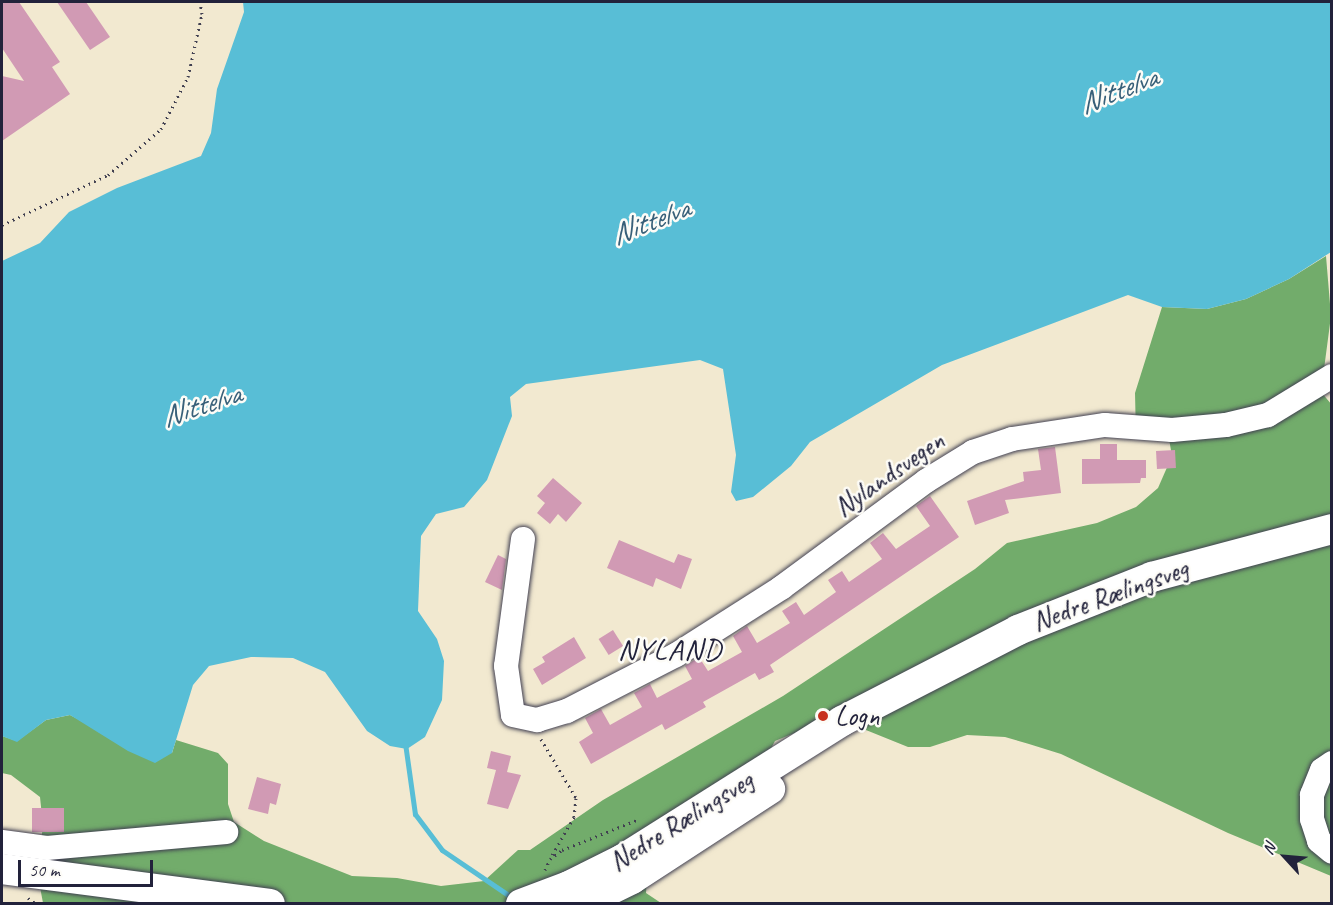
<!DOCTYPE html>
<html>
<head>
<meta charset="utf-8">
<style>
	body { margin:0 }
	#map { position:relative; width:1333px; height:905px; overflow:hidden; background:#f2e9d0; font-family:Caveat,sans-serif }
	div>[style] { position:absolute }
	.forest>* { inset:0; background:#72ac6b }
	.water>* { inset:0; background:#58bed6 }
	.stream>* { height:5px; margin:-2.5px; padding:0 2.5px; transform-origin:2.5px; border-radius:2.5px; background:#58bed6 }
	.building>* { inset:0; background:#d19ab4; transform-origin:0 0 }
	.path>* { height:3px; margin-top:-1.5px; transform-origin:0; background:repeating-linear-gradient(90deg,#414051 0 1.5px,transparent 0 6px) }
	.roads { filter:drop-shadow(0 0 2px #414051) drop-shadow(0 0 2px #414051) }
	.minor>* { height:24px; margin:-12px; padding:0 12px; transform-origin:12px; border-radius:12px; background:#fff }
	.major>* { height:30px; margin:-15px; padding:0 15px; transform-origin:15px; border-radius:15px; background:#fff }
	.dots>* { width:16px; height:16px; translate:-50% -50%; box-sizing:border-box; border:3px solid #fdfcf7; border-radius:50% }
	span { translate:-50% -50%; white-space:nowrap; text-align:center; line-height:1.15; -webkit-text-stroke:5px #fdfcf7; paint-order:stroke }
	.street-label { font-size:28px; color:#22223b }
	.poi-label { font-size:28px; color:#22223b }
	.left { translate:0 -50%; text-align:left }
	.water-label { font-size:30px; color:#386079; font-style:italic }
	.neighbourhood-label { font-size:30px; color:#22223b; letter-spacing:1.5px }
	.frame { position:absolute; inset:0; border:3px solid #22223b; pointer-events:none }
	.north { position:absolute; left:1255px; top:827px; width:60px; height:60px; -webkit-text-stroke:4px #fdfcf7; paint-order:stroke; rotate:296deg; font-size:16px; font-weight:700; line-height:24px; text-align:center; color:#22223b }
	.north::after { content:''; display:block; margin:auto; width:21px; height:27px; background:#22223b; clip-path:polygon(50% 0,100% 100%,50% 72%,0 100%) }
	.scale { position:absolute; left:18px; top:860px; width:135px; height:27px; box-sizing:border-box; border:3px solid #22223b; border-top:0; padding-left:8px; font-size:18px; line-height:21px; white-space:nowrap; color:#22223b; -webkit-text-stroke:4px #fdfcf7; paint-order:stroke }
</style>
</head>
<body>
<div id="map">
	<div class="forest">
		<i style="clip-path:polygon(1326px 256px,1331px 316px,1321px 392px,1332px 405px,1331px 876px,1228px 833px,1061px 754px,1029px 744px,1005px 737px,967px 735px,930px 747px,908px 747px,856px 726px,797px 732px,775px 741px,758px 772px,647px 878px,646px 893px,661px 903px,43px 903px,37px 871px,43px 826px,40px 797px,11px 775px,2px 773px,2px 736px,17px 741px,46px 720px,70px 715px,97px 729px,172px 753px,176px 740px,218px 753px,228px 764px,228px 804px,234px 822px,264px 841px,352px 876px,397px 878px,441px 886px,484px 881px,518px 850px,530px 850px,603px 800px,783px 696px,975px 569px,1007px 543px,1097px 523px,1136px 507px,1158px 488px,1172px 456px,1169px 439px,1136px 437px,1135px 393px,1162px 307px,1207px 309px,1246px 299px,1289px 279px)"></i>
	</div>
	<div class="water">
		<i style="clip-path:polygon(243px 2px,1331px 2px,1331px 252px,1289px 279px,1246px 299px,1207px 309px,1162px 307px,1128px 295px,942px 365px,810px 442px,791px 466px,753px 497px,736px 501px,731px 492px,736px 455px,723px 369px,700px 360px,526px 384px,510px 397px,512px 416px,487px 480px,464px 507px,436px 514px,421px 536px,418px 611px,437px 639px,444px 661px,442px 700px,425px 737px,407px 749px,390px 746px,367px 731px,325px 672px,293px 658px,251px 657px,209px 666px,193px 685px,172px 753px,155px 763px,128px 751px,70px 715px,46px 720px,17px 742px,2px 736px,2px 261px,40px 243px,69px 212px,117px 188px,201px 156px,211px 133px,217px 89px,244px 12px)"></i>
	</div>
	<div class="stream">
		<i style="left:405px;top:743px;width:72px;rotate:82deg"></i>
		<i style="left:415px;top:814px;width:45px;rotate:53.1deg"></i>
		<i style="left:442px;top:850px;width:87px;rotate:34.2deg"></i>
	</div>
	<div class="building">
		<i style="clip-path:polygon(2px 2px,19px 2px,60px 62px,52px 67px,70px 94px,2px 141px,2px 76px,24px 81px,2px 48px)"></i>
		<i style="clip-path:polygon(57px 2px,86px 2px,110px 37px,90px 50px)"></i>
		<i style="clip-path:polygon(1100px 444px,1117px 444px,1117px 460px,1146px 460px,1146px 478px,1141px 478px,1140px 483px,1082px 484px,1082px 459px,1100px 459px)"></i>
		<i style="clip-path:polygon(1055px 447px,1061px 493px,1005px 500px,1009px 513px,975px 525px,967px 501px,1024px 481px,1023px 472px,1041px 470px,1038px 449px)"></i>
		<i style="left:1175px;top:450px;width:18px;height:19px;rotate:87deg"></i>
		<i style="clip-path:polygon(553px 478px,582px 503px,566px 522px,558px 514px,550px 524px,537px 513px,545px 503px,537px 496px)"></i>
		<i style="clip-path:polygon(930px 496px,959px 537px,770px 665px,774px 672px,759px 680px,755px 673px,703px 702px,706px 707px,665px 730px,662px 724px,591px 764px,579px 742px,593px 733px,585px 718px,601px 709px,610px 725px,642px 707px,634px 693px,650px 684px,657px 698px,692px 679px,685px 666px,699px 657px,708px 671px,742px 652px,733px 636px,747px 626px,757px 643px,790px 623px,782px 611px,796px 602px,804px 615px,836px 592px,828px 580px,842px 571px,849px 582px,882px 559px,870px 543px,883px 533px,896px 549px,930px 526px,916px 506px)"></i>
		<i style="clip-path:polygon(619px 540px,674px 563px,678px 554px,692px 559px,681px 589px,656px 578px,653px 587px,607px 568px)"></i>
		<i style="clip-path:polygon(498px 555px,506px 559px,502px 590px,485px 582px)"></i>
		<i style="left:613px;top:630px;width:19px;height:17px;rotate:58deg"></i>
		<i style="clip-path:polygon(574px 637px,586px 658px,542px 685px,533px 669px,545px 662px,542px 657px)"></i>
		<i style="clip-path:polygon(491px 751px,511px 756px,507px 772px,521px 775px,508px 809px,487px 804px,496px 770px,487px 768px)"></i>
		<i style="clip-path:polygon(257px 777px,281px 784px,276px 805px,270px 803px,268px 814px,248px 809px)"></i>
		<i style="left:32px;top:808px;width:32px;height:24px"></i>
	</div>
	<div class="path">
		<i style="left:2px;top:225px;width:117px;rotate:-25.3deg"></i>
		<i style="left:108px;top:175px;width:70px;rotate:-41deg"></i>
		<i style="left:161px;top:129px;width:59px;rotate:-62.6deg"></i>
		<i style="left:188px;top:77px;width:65px;rotate:-77.5deg"></i>
		<i style="left:202px;top:14px;width:12px;rotate:-99deg"></i>
		<i style="left:541px;top:739px;width:69px;rotate:59.3deg"></i>
		<i style="left:576px;top:798px;width:19px;rotate:96deg"></i>
		<i style="left:574px;top:817px;width:46px;rotate:119.9deg"></i>
		<i style="left:545px;top:870px;width:12px;rotate:-66deg"></i>
		<i style="left:550px;top:859px;width:15px;rotate:-37deg"></i>
		<i style="left:562px;top:850px;width:83px;rotate:-21.9deg"></i>
		<i style="left:28px;top:898px;width:11px;rotate:34deg"></i>
	</div>
	<div class="roads">
		<div class="minor">
			<i style="left:523px;top:539px;width:128px;rotate:97.6deg"></i>
			<i style="left:506px;top:666px;width:49px;rotate:81.9deg"></i>
			<i style="left:513px;top:715px;width:25px;rotate:12deg"></i>
			<i style="left:537px;top:720px;width:31px;rotate:-17deg"></i>
			<i style="left:567px;top:711px;width:123px;rotate:-27.2deg"></i>
			<i style="left:676px;top:655px;width:125px;rotate:-32.5deg"></i>
			<i style="left:781px;top:588px;width:180px;rotate:-36.4deg"></i>
			<i style="left:926px;top:481px;width:55px;rotate:-31.7deg"></i>
			<i style="left:973px;top:452px;width:41px;rotate:-18.4deg"></i>
			<i style="left:1012px;top:439px;width:94px;rotate:-8.6deg"></i>
			<i style="left:1105px;top:425px;width:67px;rotate:4.3deg"></i>
			<i style="left:1172px;top:430px;width:54px;rotate:-5.3deg"></i>
			<i style="left:1226px;top:425px;width:43px;rotate:-13.4deg"></i>
			<i style="left:1268px;top:415px;width:75px;rotate:-31.4deg"></i>
			<i style="left:1332px;top:763px;width:12px;rotate:145deg"></i>
			<i style="left:1322px;top:770px;width:27px;rotate:112deg"></i>
			<i style="left:1312px;top:795px;width:24px;rotate:90deg"></i>
			<i style="left:1312px;top:819px;width:23px;rotate:72deg"></i>
			<i style="left:1319px;top:841px;width:17px;rotate:40deg"></i>
			<i style="left:2px;top:842px;width:45px;rotate:7.6deg"></i>
			<i style="left:47px;top:848px;width:180px;rotate:-5.1deg"></i>
		</div>
		<div class="major">
			<i style="left:2px;top:869px;width:270px;rotate:7.4deg"></i>
			<i style="left:521px;top:904px;width:51px;rotate:-20.6deg"></i>
			<i style="left:569px;top:886px;width:60px;rotate:-26.6deg"></i>
			<i style="left:623px;top:859px;width:259px;rotate:-32.2deg"></i>
			<i style="left:842px;top:721px;width:198px;rotate:-27.3deg"></i>
			<i style="left:1018px;top:630px;width:144px;rotate:-21.6deg"></i>
			<i style="left:1152px;top:577px;width:186px;rotate:-14.9deg"></i>
			<i style="left:581px;top:904px;width:57px;rotate:-26.1deg"></i>
			<i style="left:632px;top:879px;width:165px;rotate:-33.1deg"></i>
		</div>
	</div>
	<div class="dots">
		<i style="left:823px;top:716px;background:#c8321e"></i>
	</div>
	<div class="street-label">
		<span style="left:889px;top:474px;rotate:-35deg">Nylandsvegen</span>
		<span style="left:1110px;top:595px;rotate:-20deg">Nedre Rælingsveg</span>
		<span style="left:681px;top:821px;rotate:-32deg">Nedre Rælingsveg</span>
	</div>
	<div class="poi-label">
		<span class="left" style="left:835px;top:716px">Logn</span>
	</div>
	<div class="water-label">
		<span style="left:1118px;top:90px;rotate:-21deg">Nittelva</span>
		<span style="left:650px;top:221px;rotate:-21deg">Nittelva</span>
		<span style="left:201px;top:405px;rotate:-18deg">Nittelva</span>
	</div>
	<div class="neighbourhood-label">
		<span style="left:670px;top:649px">NYLAND</span>
	</div>
	<div class="frame"></div>
	<div class="north">N</div>
	<div class="scale">50 m</div>
</div>
</body>
</html>
